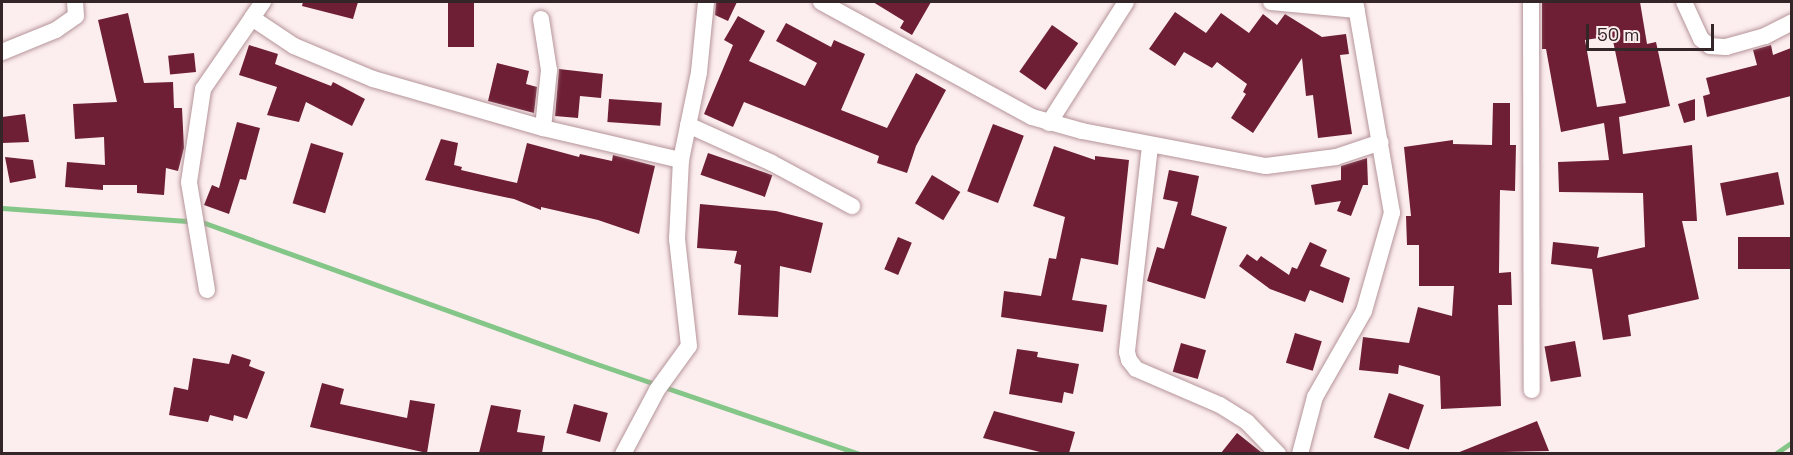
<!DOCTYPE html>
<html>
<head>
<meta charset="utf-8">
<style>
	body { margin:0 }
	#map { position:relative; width:1793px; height:455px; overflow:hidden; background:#fcedef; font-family:"Space Grotesk",sans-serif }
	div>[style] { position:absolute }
	.stream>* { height:5px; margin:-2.5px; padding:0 2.5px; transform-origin:2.5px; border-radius:2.5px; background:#84c687 }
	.building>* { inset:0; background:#6e1f35; transform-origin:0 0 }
	.roads { filter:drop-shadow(0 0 2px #b59499) drop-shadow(0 0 2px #b59499) }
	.minor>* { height:16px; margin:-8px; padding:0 8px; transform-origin:8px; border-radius:8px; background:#fff }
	span { translate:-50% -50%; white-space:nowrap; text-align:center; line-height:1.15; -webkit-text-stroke:6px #fcedef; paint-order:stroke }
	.frame { position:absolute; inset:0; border:3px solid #332528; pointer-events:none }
	.scale { position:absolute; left:1586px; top:24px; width:128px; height:27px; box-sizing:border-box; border:3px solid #332528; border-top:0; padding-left:8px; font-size:18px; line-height:21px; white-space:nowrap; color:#332528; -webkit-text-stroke:4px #fcedef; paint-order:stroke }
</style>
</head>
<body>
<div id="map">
	<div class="stream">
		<i style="left:2px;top:208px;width:200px;rotate:4deg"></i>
		<i style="left:202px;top:222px;width:413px;rotate:19.8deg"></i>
		<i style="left:591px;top:362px;width:284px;rotate:18.9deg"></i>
		<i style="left:1775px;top:454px;width:21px;rotate:-35deg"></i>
	</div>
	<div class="building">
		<i style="clip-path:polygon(303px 2px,358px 2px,353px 19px,302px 6px)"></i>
		<i style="left:448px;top:2px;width:26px;height:45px"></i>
		<i style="clip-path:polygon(716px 2px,737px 2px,728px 21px,715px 15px)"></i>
		<i style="clip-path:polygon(873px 2px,931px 2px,912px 35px,900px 28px,904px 21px)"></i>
		<i style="clip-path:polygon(evenodd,1542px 2px,1640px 2px,1647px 44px,1656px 42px,1670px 106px,1619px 117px,1623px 154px,1692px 145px,1697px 221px,1682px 221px,1699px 299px,1628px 315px,1631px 336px,1603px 340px,1592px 269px,1551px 264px,1553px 242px,1599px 247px,1597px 258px,1645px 247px,1643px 193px,1559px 192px,1558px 162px,1609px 160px,1604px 123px,1561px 132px,1546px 49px,1542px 49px,1542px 2px,1612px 36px,1626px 103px,1597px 107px,1585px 40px,1612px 36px)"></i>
		<i style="clip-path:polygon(1175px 12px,1206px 33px,1221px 13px,1249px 33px,1263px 14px,1277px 25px,1285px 14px,1322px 37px,1346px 34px,1349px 54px,1340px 55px,1352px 134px,1318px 138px,1313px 95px,1306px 96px,1302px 58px,1253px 133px,1231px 118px,1246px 94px,1243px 92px,1247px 84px,1217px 62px,1212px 68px,1184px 52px,1175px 66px,1149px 49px)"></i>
		<i style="clip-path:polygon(128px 13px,144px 83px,173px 82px,174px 108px,182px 108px,184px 148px,178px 171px,166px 168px,164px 195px,137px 193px,137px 185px,103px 185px,103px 190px,65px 187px,67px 162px,105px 165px,104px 137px,75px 139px,73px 104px,117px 102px,98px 20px)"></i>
		<i style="clip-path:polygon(738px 16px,765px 31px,749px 61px,805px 86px,817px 63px,776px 41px,786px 23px,831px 47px,834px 40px,865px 54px,841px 110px,887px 128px,916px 73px,946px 90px,916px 146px,907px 173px,877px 163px,879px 156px,744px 102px,733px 127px,704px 114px,733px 45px,724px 40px)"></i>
		<i style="left:1052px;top:25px;width:32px;height:57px;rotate:35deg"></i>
		<i style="clip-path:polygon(249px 45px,278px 54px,275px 64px,331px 86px,333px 82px,365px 99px,352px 126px,306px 102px,299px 122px,267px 115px,277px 87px,239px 75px)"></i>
		<i style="clip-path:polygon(1771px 45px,1773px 55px,1791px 48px,1791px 96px,1707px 117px,1703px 96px,1710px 94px,1706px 78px,1757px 65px,1753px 50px)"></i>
		<i style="left:194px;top:53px;width:19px;height:26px;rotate:84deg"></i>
		<i style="clip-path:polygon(497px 63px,529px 71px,526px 84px,537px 87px,534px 113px,488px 101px)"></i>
		<i style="clip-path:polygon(559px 69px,603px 74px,601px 98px,580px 96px,578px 118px,555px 116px)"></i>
		<i style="left:609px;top:99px;width:53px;height:23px;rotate:4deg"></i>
		<i style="clip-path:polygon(1695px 99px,1695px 120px,1684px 123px,1678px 104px)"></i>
		<i style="clip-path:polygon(1493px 103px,1510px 103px,1510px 145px,1516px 145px,1515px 191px,1500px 190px,1499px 273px,1511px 272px,1512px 305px,1498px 305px,1501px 406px,1441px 409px,1440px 376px,1399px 365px,1398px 374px,1359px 370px,1363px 337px,1409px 343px,1418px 307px,1452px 316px,1454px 286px,1419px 286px,1419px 245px,1407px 245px,1406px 216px,1411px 216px,1404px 147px,1453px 140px,1453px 144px,1492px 145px)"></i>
		<i style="clip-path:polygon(25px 114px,29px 142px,2px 143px,2px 117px)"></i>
		<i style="clip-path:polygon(237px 122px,260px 128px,246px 180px,240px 179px,229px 214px,204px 205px,212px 185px,219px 188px)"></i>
		<i style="left:993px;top:124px;width:33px;height:72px;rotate:21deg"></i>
		<i style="clip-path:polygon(441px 139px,458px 143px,454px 165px,462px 167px,461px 170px,517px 183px,527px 143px,579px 157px,580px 154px,612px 161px,613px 155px,655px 166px,639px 234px,598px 220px,541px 207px,541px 210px,514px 199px,425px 180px)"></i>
		<i style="left:311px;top:143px;width:34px;height:63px;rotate:17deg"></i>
		<i style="clip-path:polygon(1054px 146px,1095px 160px,1095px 156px,1129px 160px,1118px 265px,1081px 258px,1072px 300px,1107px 305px,1103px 332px,1001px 317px,1004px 291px,1041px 296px,1049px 258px,1056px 259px,1065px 217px,1033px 206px)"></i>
		<i style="left:708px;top:153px;width:68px;height:23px;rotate:19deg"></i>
		<i style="clip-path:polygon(5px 157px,33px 160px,36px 178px,10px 183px)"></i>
		<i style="clip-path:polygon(1367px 158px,1368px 185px,1363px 185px,1351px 216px,1337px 211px,1341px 201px,1315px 205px,1311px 185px,1341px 180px,1341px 166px)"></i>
		<i style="clip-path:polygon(1169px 170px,1199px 176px,1191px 215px,1227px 227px,1205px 299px,1147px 281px,1157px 247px,1164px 249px,1178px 202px,1163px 199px)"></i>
		<i style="left:1778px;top:172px;width:33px;height:59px;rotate:79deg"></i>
		<i style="left:932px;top:175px;width:33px;height:33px;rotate:31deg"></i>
		<i style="clip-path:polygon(700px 204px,776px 211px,823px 223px,811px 273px,780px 266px,778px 317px,738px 315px,741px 265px,734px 263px,737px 251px,697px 248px)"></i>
		<i style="left:898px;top:237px;width:15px;height:35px;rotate:23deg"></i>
		<i style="left:1791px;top:237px;width:32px;height:53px;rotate:90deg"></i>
		<i style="clip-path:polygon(1310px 242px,1327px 250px,1320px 266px,1350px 278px,1343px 303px,1310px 290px,1305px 302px,1270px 289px,1239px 266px,1247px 254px,1257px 261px,1261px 256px,1289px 275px,1292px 267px,1297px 269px)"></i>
		<i style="left:1295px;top:333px;width:28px;height:31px;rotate:17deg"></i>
		<i style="left:1575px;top:341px;width:36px;height:31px;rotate:80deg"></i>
		<i style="left:1181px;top:343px;width:26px;height:30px;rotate:16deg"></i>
		<i style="clip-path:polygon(1017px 349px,1038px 352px,1037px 357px,1079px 364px,1073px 394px,1064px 392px,1062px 403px,1009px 394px)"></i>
		<i style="clip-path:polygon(232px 354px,251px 360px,249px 366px,265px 372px,247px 419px,234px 415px,233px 421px,210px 415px,208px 422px,169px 415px,174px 387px,188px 390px,193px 358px,229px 364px)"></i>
		<i style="clip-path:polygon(322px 383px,344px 389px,340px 404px,407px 418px,410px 400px,435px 404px,427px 453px,310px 427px)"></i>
		<i style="left:1389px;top:393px;width:37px;height:47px;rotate:19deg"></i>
		<i style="left:574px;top:404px;width:35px;height:30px;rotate:15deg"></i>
		<i style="clip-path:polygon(491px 405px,521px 410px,517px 432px,545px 436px,542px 453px,479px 453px)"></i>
		<i style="clip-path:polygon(994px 411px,1075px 432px,1069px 453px,1044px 453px,983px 438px)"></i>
		<i style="clip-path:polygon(1537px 421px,1549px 451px,1457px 453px)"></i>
		<i style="clip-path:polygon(1237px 433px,1261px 452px,1263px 453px,1221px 453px)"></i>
	</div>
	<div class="roads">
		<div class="minor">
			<i style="left:263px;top:2px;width:19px;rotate:125deg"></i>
			<i style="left:252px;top:18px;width:50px;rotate:33.7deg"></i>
			<i style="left:294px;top:46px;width:86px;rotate:22.7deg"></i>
			<i style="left:373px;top:79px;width:177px;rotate:16.1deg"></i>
			<i style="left:543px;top:128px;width:142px;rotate:13.1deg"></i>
			<i style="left:821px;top:2px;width:240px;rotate:28.6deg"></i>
			<i style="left:1032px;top:117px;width:52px;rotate:15.6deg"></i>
			<i style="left:1082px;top:131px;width:187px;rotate:10.8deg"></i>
			<i style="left:1266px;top:166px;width:71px;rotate:-7.3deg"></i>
			<i style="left:1336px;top:157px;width:47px;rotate:-18.4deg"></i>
			<i style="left:1271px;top:2px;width:86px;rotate:5.3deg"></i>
			<i style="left:1531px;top:2px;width:388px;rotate:89.9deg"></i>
			<i style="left:1684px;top:2px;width:41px;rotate:65.3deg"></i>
			<i style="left:1701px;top:39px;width:11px;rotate:38deg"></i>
			<i style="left:1710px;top:46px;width:16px;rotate:4deg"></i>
			<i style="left:1726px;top:47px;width:41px;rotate:-15.8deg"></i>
			<i style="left:1765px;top:36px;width:30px;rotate:-27deg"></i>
			<i style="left:541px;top:19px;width:52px;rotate:81.1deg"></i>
			<i style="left:549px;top:70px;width:58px;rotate:95.9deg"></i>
			<i style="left:2px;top:52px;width:58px;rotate:-22.2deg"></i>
			<i style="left:56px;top:30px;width:24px;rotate:-35deg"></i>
			<i style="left:76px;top:16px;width:14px;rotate:-94deg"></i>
			<i style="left:1049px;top:123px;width:143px;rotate:-57.5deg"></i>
			<i style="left:688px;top:125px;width:92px;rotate:24.3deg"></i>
			<i style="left:772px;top:163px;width:91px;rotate:28.3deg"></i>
			<i style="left:1150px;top:146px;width:207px;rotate:96.4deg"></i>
			<i style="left:1127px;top:352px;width:8px;rotate:76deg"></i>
			<i style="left:1129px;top:360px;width:11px;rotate:52deg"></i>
			<i style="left:1136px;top:369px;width:91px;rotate:23.2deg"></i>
			<i style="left:1220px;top:405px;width:32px;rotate:32deg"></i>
			<i style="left:1247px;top:422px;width:45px;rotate:45.9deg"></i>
			<i style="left:207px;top:290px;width:109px;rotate:-99.5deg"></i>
			<i style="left:189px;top:182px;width:94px;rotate:-81.4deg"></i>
			<i style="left:203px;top:89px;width:86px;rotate:-55.4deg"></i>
			<i style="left:623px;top:454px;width:72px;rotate:-62deg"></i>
			<i style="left:657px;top:390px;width:54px;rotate:-54deg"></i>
			<i style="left:689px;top:346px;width:108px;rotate:-96.4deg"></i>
			<i style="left:677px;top:239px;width:79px;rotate:-87.1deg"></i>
			<i style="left:681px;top:160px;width:90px;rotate:-78.4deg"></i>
			<i style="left:699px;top:72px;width:70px;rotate:-84.3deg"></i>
			<i style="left:1300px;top:454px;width:59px;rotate:-75.3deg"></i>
			<i style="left:1315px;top:397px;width:99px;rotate:-60.3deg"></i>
			<i style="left:1364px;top:311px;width:102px;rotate:-74.1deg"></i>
			<i style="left:1392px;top:213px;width:214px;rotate:-99.9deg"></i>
		</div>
	</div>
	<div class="frame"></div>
	<div class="scale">50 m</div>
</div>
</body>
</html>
